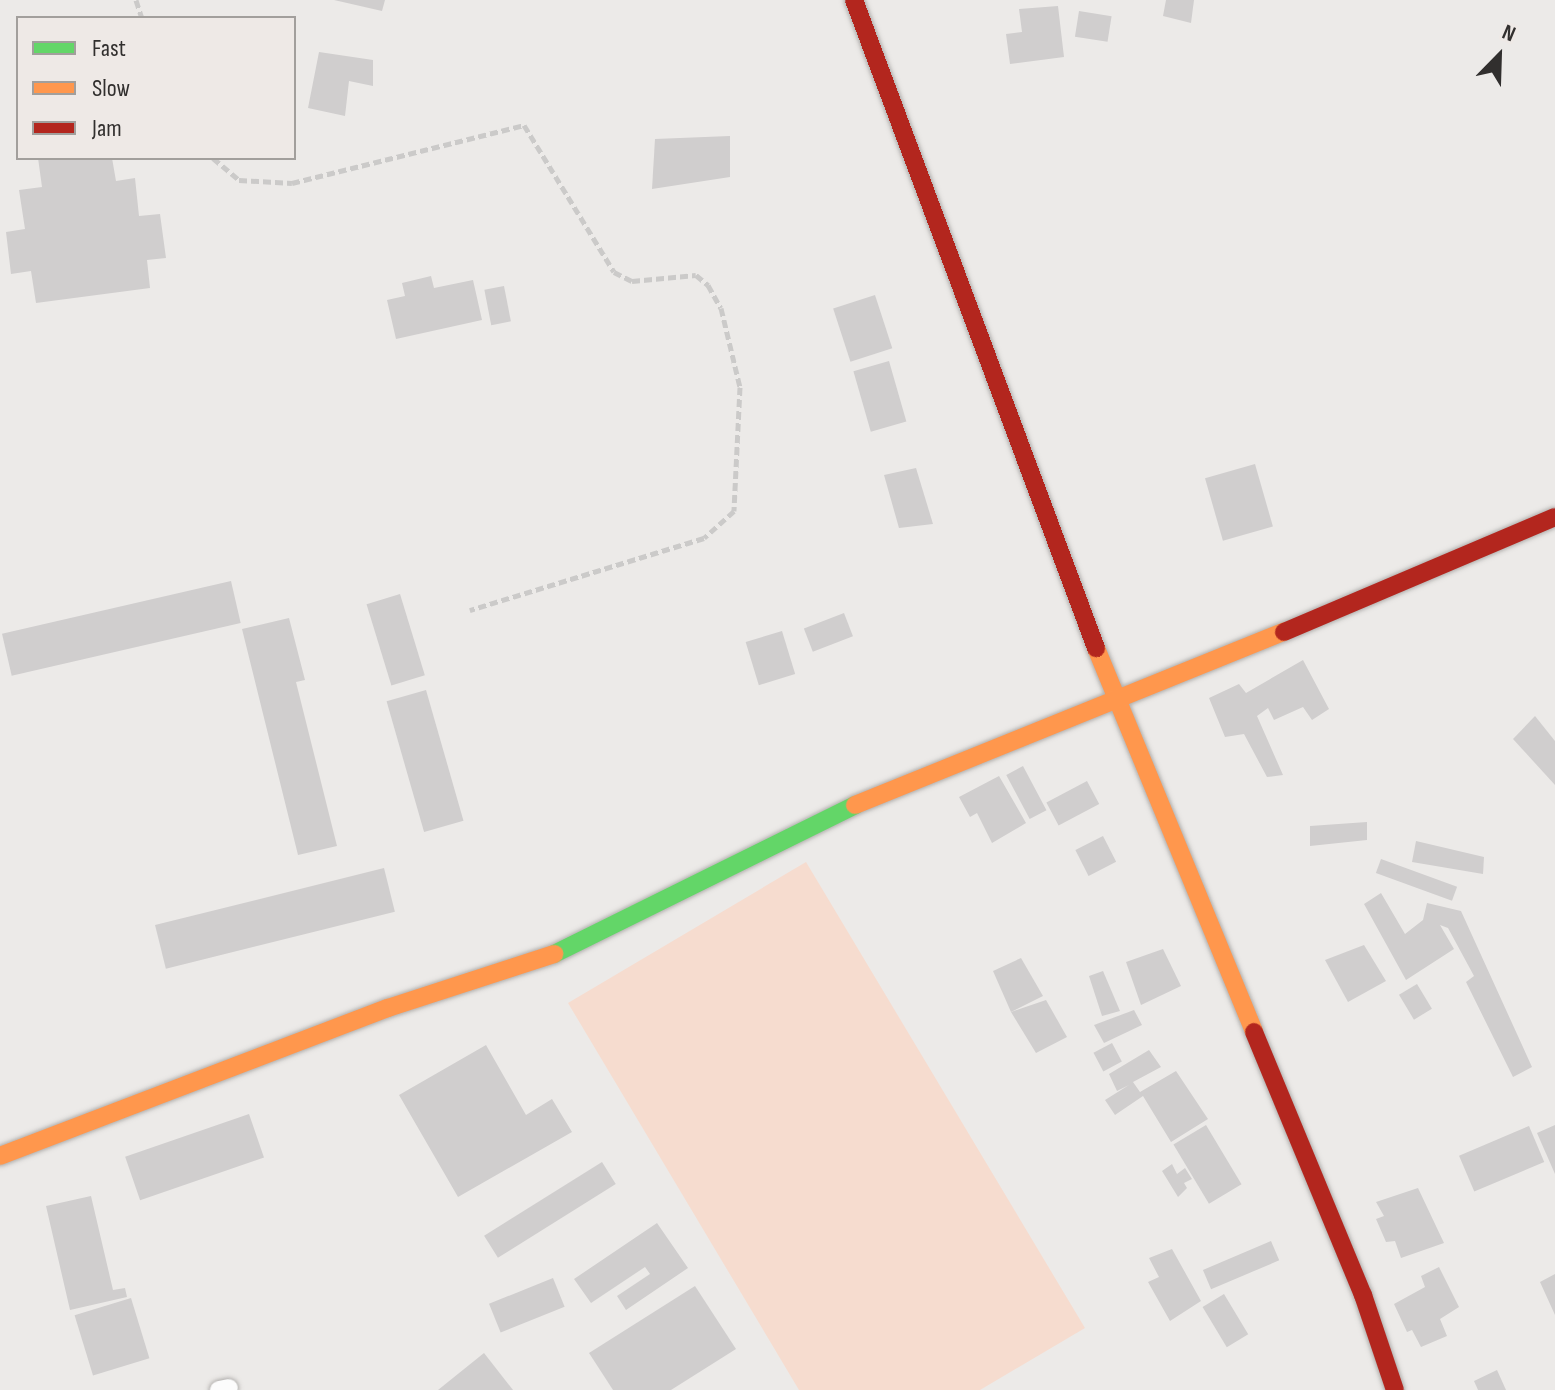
<!DOCTYPE html>
<html>
<head>
<meta charset="utf-8">
<style>
	body { margin:0 }
	#map { position:relative; width:1555px; height:1390px; overflow:hidden; background:#eceae8; font-family:"Sofia Sans Condensed",sans-serif }
	div>[style] { position:absolute }
	.green>* { inset:0; background:#f6dccf }
	.building>* { inset:0; background:#d0cece; transform-origin:0 0 }
	.path>* { height:5px; margin-top:-2.5px; transform-origin:0; background:repeating-linear-gradient(90deg,#cbcac9 0 8px,transparent 0 12px) }
	.roads { filter:drop-shadow(0 0 2px #b1afad) drop-shadow(0 0 2px #b1afad) }
	.lane>* { height:18px; margin:-9px; padding:0 9px; transform-origin:9px; border-radius:9px; background:#fcfcfc }
	.fast>* { height:18px; margin:-9px; padding:0 9px; transform-origin:9px; border-radius:9px; background:#63d668 }
	.slow>* { height:18px; margin:-9px; padding:0 9px; transform-origin:9px; border-radius:9px; background:#ff974d }
	.jam>* { height:18px; margin:-9px; padding:0 9px; transform-origin:9px; border-radius:9px; background:#b3261e }
	span { translate:-50% -50%; white-space:nowrap; text-align:center; line-height:1.15; -webkit-text-stroke:8px #eee9e6; paint-order:stroke }
	.legend { position:absolute; left:16px; top:16px; width:280px; height:144px; box-sizing:border-box; background:#eee9e6; border:2px solid #a29f9c; margin:0; padding:10px 14px; list-style:none; font-size:24px; color:#312f2e }
	.legend li { display:flex; align-items:center; gap:16px; height:40px }
	.legend b { width:40px; border:2px solid #a29f9c }
	.north { position:absolute; left:1459px; top:16px; width:80px; height:80px; -webkit-text-stroke:6px #eee9e6; paint-order:stroke; rotate:23deg; font-size:22px; font-weight:700; line-height:32px; text-align:center; color:#312f2e }
	.north::after { content:''; display:block; margin:auto; width:28px; height:36px; background:#312f2e; clip-path:polygon(50% 0,100% 100%,50% 72%,0 100%) }
</style>
</head>
<body>
<div id="map">
	<div class="green">
		<i style="clip-path:polygon(806px 862px,1085px 1328px,980px 1390px,799px 1390px,568px 1003px)"></i>
	</div>
	<div class="building">
		<i style="clip-path:polygon(334px 0,385px 0,382px 11px)"></i>
		<i style="clip-path:polygon(1166px 0,1194px 0,1191px 23px,1163px 16px)"></i>
		<i style="clip-path:polygon(1058px 6px,1064px 57px,1010px 64px,1006px 34px,1022px 32px,1019px 9px)"></i>
		<i style="left:1079px;top:11px;width:33px;height:26px;rotate:9deg"></i>
		<i style="clip-path:polygon(319px 52px,373px 60px,373px 86px,349px 81px,345px 116px,308px 108px)"></i>
		<i style="clip-path:polygon(730px 136px,730px 177px,652px 189px,655px 139px)"></i>
		<i style="clip-path:polygon(38px 158px,112px 158px,116px 181px,135px 178px,139px 216px,160px 214px,166px 258px,147px 260px,150px 288px,36px 303px,31px 271px,11px 274px,6px 232px,25px 229px,19px 190px,42px 187px)"></i>
		<i style="clip-path:polygon(431px 276px,434px 288px,473px 280px,482px 320px,396px 339px,387px 300px,405px 296px,402px 283px)"></i>
		<i style="left:504px;top:286px;width:36px;height:20px;rotate:79deg"></i>
		<i style="left:875px;top:295px;width:56px;height:44px;rotate:72deg"></i>
		<i style="left:889px;top:361px;width:63px;height:37px;rotate:74deg"></i>
		<i style="left:1255px;top:464px;width:65px;height:52px;rotate:74deg"></i>
		<i style="clip-path:polygon(916px 468px,933px 524px,899px 528px,884px 475px)"></i>
		<i style="left:231px;top:581px;width:43px;height:235px;rotate:77deg"></i>
		<i style="left:400px;top:594px;width:85px;height:35px;rotate:73deg"></i>
		<i style="left:844px;top:613px;width:25px;height:43px;rotate:69deg"></i>
		<i style="clip-path:polygon(289px 618px,305px 680px,296px 682px,337px 846px,298px 855px,242px 629px)"></i>
		<i style="left:782px;top:631px;width:45px;height:38px;rotate:73deg"></i>
		<i style="clip-path:polygon(1303px 660px,1329px 709px,1312px 720px,1303px 707px,1274px 720px,1268px 708px,1257px 716px,1283px 775px,1267px 777px,1244px 734px,1225px 737px,1209px 698px,1239px 684px,1246px 693px)"></i>
		<i style="left:426px;top:690px;width:136px;height:41px;rotate:74deg"></i>
		<i style="clip-path:polygon(1535px 716px,1555px 741px,1555px 785px,1513px 739px)"></i>
		<i style="left:1023px;top:766px;width:50px;height:19px;rotate:62deg"></i>
		<i style="clip-path:polygon(999px 776px,1026px 823px,992px 843px,977px 813px,970px 817px,959px 797px)"></i>
		<i style="left:1087px;top:781px;width:26px;height:46px;rotate:62deg"></i>
		<i style="clip-path:polygon(1367px 822px,1367px 840px,1310px 846px,1310px 826px)"></i>
		<i style="left:1103px;top:836px;width:29px;height:31px;rotate:63deg"></i>
		<i style="clip-path:polygon(1416px 841px,1484px 857px,1483px 874px,1412px 862px)"></i>
		<i style="left:1381px;top:859px;width:81px;height:15px;rotate:20deg"></i>
		<i style="left:384px;top:868px;width:45px;height:236px;rotate:76deg"></i>
		<i style="clip-path:polygon(1381px 893px,1405px 934px,1423px 920px,1427px 903px,1461px 911px,1532px 1067px,1513px 1077px,1466px 982px,1474px 976px,1448px 928px,1440px 925px,1454px 949px,1406px 980px,1364px 904px)"></i>
		<i style="clip-path:polygon(1364px 945px,1386px 981px,1348px 1002px,1325px 960px)"></i>
		<i style="clip-path:polygon(1163px 949px,1181px 986px,1141px 1005px,1126px 962px)"></i>
		<i style="clip-path:polygon(1021px 958px,1043px 996px,1011px 1012px,993px 971px)"></i>
		<i style="clip-path:polygon(1103px 971px,1120px 1011px,1102px 1016px,1089px 976px)"></i>
		<i style="left:1417px;top:984px;width:29px;height:21px;rotate:59deg"></i>
		<i style="clip-path:polygon(1046px 1000px,1067px 1037px,1036px 1053px,1011px 1012px)"></i>
		<i style="clip-path:polygon(1134px 1010px,1142px 1025px,1104px 1043px,1094px 1025px)"></i>
		<i style="left:1112px;top:1043px;width:21px;height:21px;rotate:62deg"></i>
		<i style="clip-path:polygon(486px 1045px,526px 1115px,552px 1099px,572px 1132px,458px 1197px,399px 1095px)"></i>
		<i style="clip-path:polygon(1149px 1050px,1161px 1067px,1133px 1082px,1140px 1092px,1176px 1071px,1208px 1119px,1171px 1142px,1143px 1096px,1115px 1115px,1105px 1100px,1129px 1085px,1117px 1091px,1109px 1074px)"></i>
		<i style="left:249px;top:1114px;width:46px;height:131px;rotate:71deg"></i>
		<i style="left:1206px;top:1125px;width:69px;height:38px;rotate:59deg"></i>
		<i style="clip-path:polygon(1555px 1125px,1555px 1174px,1537px 1133px)"></i>
		<i style="left:1529px;top:1126px;width:39px;height:76px;rotate:67deg"></i>
		<i style="left:602px;top:1162px;width:26px;height:139px;rotate:58deg"></i>
		<i style="clip-path:polygon(1172px 1164px,1177px 1174px,1185px 1168px,1192px 1179px,1184px 1183px,1187px 1188px,1178px 1197px,1162px 1171px)"></i>
		<i style="clip-path:polygon(1418px 1188px,1444px 1243px,1401px 1258px,1395px 1241px,1386px 1242px,1376px 1219px,1384px 1216px,1376px 1202px)"></i>
		<i style="clip-path:polygon(91px 1196px,113px 1290px,125px 1288px,127px 1297px,70px 1310px,46px 1206px)"></i>
		<i style="clip-path:polygon(657px 1223px,688px 1268px,626px 1310px,617px 1296px,650px 1274px,645px 1267px,591px 1303px,574px 1279px)"></i>
		<i style="left:1271px;top:1241px;width:21px;height:74px;rotate:67deg"></i>
		<i style="clip-path:polygon(1172px 1249px,1201px 1301px,1170px 1321px,1148px 1282px,1159px 1277px,1149px 1258px)"></i>
		<i style="clip-path:polygon(1439px 1267px,1459px 1307px,1440px 1319px,1447px 1336px,1421px 1347px,1412px 1330px,1407px 1332px,1394px 1304px,1425px 1287px,1421px 1276px)"></i>
		<i style="clip-path:polygon(1555px 1274px,1555px 1315px,1540px 1282px)"></i>
		<i style="left:553px;top:1278px;width:31px;height:69px;rotate:68deg"></i>
		<i style="clip-path:polygon(695px 1286px,736px 1349px,671px 1390px,613px 1390px,589px 1353px)"></i>
		<i style="left:1224px;top:1294px;width:47px;height:25px;rotate:59deg"></i>
		<i style="left:131px;top:1298px;width:63px;height:59px;rotate:73deg"></i>
		<i style="clip-path:polygon(484px 1353px,513px 1390px,438px 1390px)"></i>
		<i style="clip-path:polygon(1497px 1370px,1506px 1390px,1478px 1390px,1474px 1381px)"></i>
	</div>
	<div class="path">
		<i style="left:136px;top:0;width:19px;rotate:72deg"></i>
		<i style="left:213px;top:158px;width:34px;rotate:40deg"></i>
		<i style="left:239px;top:180px;width:53px;rotate:3.2deg"></i>
		<i style="left:292px;top:183px;width:239px;rotate:-14deg"></i>
		<i style="left:524px;top:125px;width:172px;rotate:58.5deg"></i>
		<i style="left:614px;top:272px;width:20px;rotate:27deg"></i>
		<i style="left:632px;top:281px;width:64px;rotate:-5.4deg"></i>
		<i style="left:696px;top:275px;width:16px;rotate:40deg"></i>
		<i style="left:708px;top:285px;width:26px;rotate:61deg"></i>
		<i style="left:721px;top:308px;width:81px;rotate:76.5deg"></i>
		<i style="left:740px;top:387px;width:124px;rotate:92.8deg"></i>
		<i style="left:734px;top:511px;width:40px;rotate:138deg"></i>
		<i style="left:704px;top:538px;width:245px;rotate:162.9deg"></i>
	</div>
	<div class="roads">
		<div class="lane">
			<i style="left:219px;top:1390px;width:10px;rotate:-11deg"></i>
		</div>
		<div class="fast">
			<i style="left:554px;top:954px;width:336px;rotate:-26.3deg"></i>
		</div>
		<div class="slow">
			<i style="left:1096px;top:648px;width:415px;rotate:67.6deg"></i>
			<i style="left:855px;top:805px;width:463px;rotate:-22deg"></i>
			<i style="left:0;top:1156px;width:415px;rotate:-20.9deg"></i>
			<i style="left:388px;top:1008px;width:175px;rotate:-18deg"></i>
		</div>
		<div class="jam">
			<i style="left:854px;top:0;width:692px;rotate:69.52deg"></i>
			<i style="left:1284px;top:632px;width:294px;rotate:-23deg"></i>
			<i style="left:1254px;top:1032px;width:285px;rotate:67.5deg"></i>
			<i style="left:1363px;top:1295px;width:100px;rotate:71.4deg"></i>
		</div>
	</div>
	<ul class="legend">
	<li><b style="height:10px;background:#63d668"></b>Fast</li>
	<li><b style="height:10px;background:#ff974d"></b>Slow</li>
	<li><b style="height:10px;background:#b3261e"></b>Jam</li>
	</ul>
	<div class="north">N</div>
</div>
</body>
</html>
